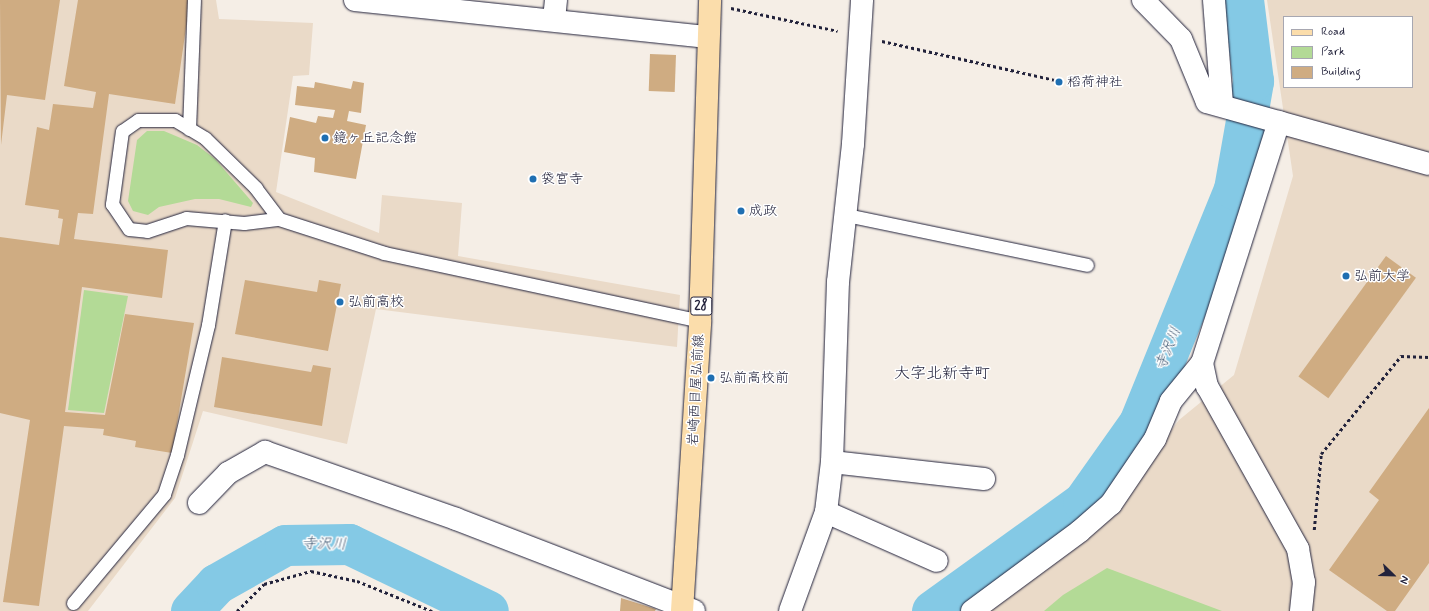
<!DOCTYPE html>
<html>
<head>
<meta charset="utf-8">
<style>
	body { margin:0 }
	#map { position:relative; width:1429px; height:611px; overflow:hidden; background:#f5eee6; font-family:Mynerve,"Klee One",sans-serif }
	div>[style] { position:absolute }
	.built>* { inset:0; background:#eadac8 }
	.green>* { inset:0; background:#b3da96 }
	.river>* { height:41px; margin:-20.5px; padding:0 20.5px; transform-origin:20.5px; border-radius:20.5px; background:#84c9e5 }
	.building>* { inset:0; background:#cfac82; transform-origin:0 0 }
	.path>* { height:2.5px; margin-top:-1.25px; transform-origin:0; background:repeating-linear-gradient(90deg,#22223b 0 3px,transparent 0 6px) }
	.roads { filter:drop-shadow(0 0 1px #22223b) drop-shadow(0 0 1px #22223b) }
	.lane>* { height:13px; margin:-6.5px; padding:0 6.5px; transform-origin:6.5px; border-radius:6.5px; background:#fff }
	.street>* { height:22px; margin:-11px; padding:0 11px; transform-origin:11px; border-radius:11px; background:#fff }
	.primary>* { height:22px; margin:-11px; padding:0 11px; transform-origin:11px; border-radius:11px; background:#fbddab }
	.dots>* { width:11px; height:11px; translate:-50% -50%; box-sizing:border-box; border:2px solid #fff; border-radius:50% }
	span { translate:-50% -50%; white-space:nowrap; text-align:center; line-height:1.15; -webkit-text-stroke:3px #fff; paint-order:stroke }
	.shield-label span { padding:1px 3px; background:#fff; border:1px solid; border-radius:3px; -webkit-text-stroke-width:0 }
	.shield-label { font-size:13px; color:#22223b; font-weight:700 }
	.poi-label { font-size:14px; color:#22223b }
	.left { translate:0 -50%; text-align:left }
	.street-label { font-size:14px; color:#22223b }
	.water-label { font-size:15px; color:#445c76; font-style:italic }
	.quarter-label { font-size:16px; color:#22223b }
	.legend { position:absolute; left:1283px; top:16px; width:130px; height:72px; box-sizing:border-box; background:#fff; border:1px solid #a7a7b1; margin:0; padding:5px 7px; list-style:none; font-size:12px; color:#22223b }
	.legend li { display:flex; align-items:center; gap:8px; height:20px }
	.legend b { width:20px; border:1px solid #a7a7b1 }
	.north { position:absolute; left:1373px; top:555px; width:40px; height:40px; -webkit-text-stroke:3px #fff; paint-order:stroke; rotate:113deg; font-size:11px; font-weight:700; line-height:16px; text-align:center; color:#22223b }
	.north::after { content:''; display:block; margin:auto; width:14px; height:18px; background:#22223b; clip-path:polygon(50% 0,100% 100%,50% 72%,0 100%) }
</style>
</head>
<body>
<div id="map">
	<div class="built">
		<i style="clip-path:polygon(0 0,216px 0,219px 19px,313px 23px,309px 75px,293px 76px,276px 192px,379px 233px,382px 195px,462px 203px,458px 256px,680px 295px,677px 347px,376px 309px,347px 444px,203px 411px,175px 498px,88px 611px,0 611px)"></i>
		<i style="clip-path:polygon(evenodd,1267px 0,1429px 0,1429px 611px,981px 611px,1090px 534px,1179px 420px,1234px 375px,1293px 176px,1267px 0,1284px 17px,1412px 17px,1412px 87px,1284px 87px,1284px 17px)"></i>
	</div>
	<div class="green">
		<i style="clip-path:polygon(147px 131px,164px 131px,197px 145px,215px 159px,253px 203px,251px 207px,219px 199px,195px 199px,159px 207px,148px 215px,133px 211px,128px 201px,137px 140px)"></i>
		<i style="clip-path:polygon(84px 290px,128px 296px,104px 413px,68px 410px)"></i>
		<i style="clip-path:polygon(1107px 568px,1222px 611px,1044px 611px,1063px 595px)"></i>
	</div>
	<div class="river">
		<i style="left:191px;top:611px;width:37px;rotate:-47deg"></i>
		<i style="left:216px;top:584px;width:79px;rotate:-29.5deg"></i>
		<i style="left:285px;top:545px;width:64px;rotate:-0.9deg"></i>
		<i style="left:349px;top:544px;width:154px;rotate:25.7deg"></i>
		<i style="left:932px;top:611px;width:186px;rotate:-35.8deg"></i>
		<i style="left:1083px;top:502px;width:97px;rotate:-54.7deg"></i>
		<i style="left:1139px;top:423px;width:253px;rotate:-67.9deg"></i>
		<i style="left:1234px;top:189px;width:110px;rotate:-80deg"></i>
		<i style="left:1253px;top:81px;width:82px;rotate:-97deg"></i>
	</div>
	<div class="building">
		<i style="clip-path:polygon(0 0,60px 0,45px 100px,7px 95px,1px 145px)"></i>
		<i style="clip-path:polygon(78px 0,190px 0,175px 104px,109px 94px,93px 214px,78px 213px,74px 239px,168px 250px,162px 298px,82px 287px,65px 412px,105px 415px,125px 314px,194px 323px,172px 453px,135px 447px,136px 441px,103px 435px,104px 429px,64px 426px,39px 606px,3px 602px,30px 420px,0 413px,0 237px,59px 245px,63px 219px,58px 218px,59px 210px,25px 205px,37px 127px,49px 130px,53px 104px,93px 108px,96px 92px,64px 86px)"></i>
		<i style="left:650px;top:54px;width:26px;height:37px;rotate:2deg"></i>
		<i style="clip-path:polygon(353px 81px,364px 83px,361px 113px,349px 111px,347px 121px,366px 125px,356px 179px,314px 172px,315px 158px,284px 152px,290px 117px,316px 123px,318px 116px,333px 118px,335px 110px,295px 105px,297px 86px,314px 88px,315px 82px,351px 89px)"></i>
		<i style="left:1386px;top:256px;width:37px;height:149px;rotate:36deg"></i>
		<i style="clip-path:polygon(245px 280px,317px 292px,319px 280px,341px 284px,328px 351px,235px 334px)"></i>
		<i style="clip-path:polygon(222px 357px,311px 372px,313px 365px,331px 368px,322px 426px,214px 407px)"></i>
		<i style="clip-path:polygon(1429px 408px,1429px 563px,1395px 611px,1387px 611px,1329px 570px,1379px 500px,1369px 492px)"></i>
		<i style="clip-path:polygon(621px 598px,656px 609px,655px 611px,620px 611px)"></i>
	</div>
	<div class="path">
		<i style="left:731px;top:8px;width:109px;rotate:12.1deg"></i>
		<i style="left:882px;top:41px;width:177px;rotate:12.7deg"></i>
		<i style="left:1314px;top:530px;width:76px;rotate:-84.7deg"></i>
		<i style="left:1321px;top:454px;width:127px;rotate:-50.8deg"></i>
		<i style="left:1401px;top:356px;width:28px;rotate:2deg"></i>
		<i style="left:237px;top:611px;width:38px;rotate:-45deg"></i>
		<i style="left:264px;top:584px;width:49px;rotate:-15.5deg"></i>
		<i style="left:311px;top:571px;width:47px;rotate:12.3deg"></i>
		<i style="left:357px;top:581px;width:81px;rotate:21.8deg"></i>
	</div>
	<div class="roads">
		<div class="lane">
			<i style="left:189px;top:129px;width:129px;rotate:-87.8deg"></i>
			<i style="left:846px;top:215px;width:246px;rotate:11.7deg"></i>
			<i style="left:279px;top:219px;width:39px;rotate:-127deg"></i>
			<i style="left:256px;top:188px;width:71px;rotate:-135.6deg"></i>
			<i style="left:205px;top:138px;width:35px;rotate:-149deg"></i>
			<i style="left:175px;top:120px;width:37px;rotate:180deg"></i>
			<i style="left:138px;top:120px;width:19px;rotate:145deg"></i>
			<i style="left:122px;top:131px;width:74px;rotate:97.8deg"></i>
			<i style="left:112px;top:204px;width:30px;rotate:56deg"></i>
			<i style="left:129px;top:229px;width:18px;rotate:6deg"></i>
			<i style="left:147px;top:231px;width:41px;rotate:-18.4deg"></i>
			<i style="left:186px;top:218px;width:58px;rotate:4.9deg"></i>
			<i style="left:244px;top:223px;width:35px;rotate:-7deg"></i>
			<i style="left:279px;top:219px;width:110px;rotate:17.9deg"></i>
			<i style="left:384px;top:253px;width:323px;rotate:12.1deg"></i>
			<i style="left:73px;top:603px;width:142px;rotate:-50.1deg"></i>
			<i style="left:164px;top:494px;width:41px;rotate:-71.6deg"></i>
			<i style="left:177px;top:455px;width:134px;rotate:-76.6deg"></i>
			<i style="left:208px;top:325px;width:106px;rotate:-80.8deg"></i>
		</div>
		<div class="street">
			<i style="left:355px;top:0;width:355px;rotate:6deg"></i>
			<i style="left:1143px;top:0;width:54px;rotate:45.7deg"></i>
			<i style="left:1181px;top:39px;width:68px;rotate:67.6deg"></i>
			<i style="left:1207px;top:102px;width:230px;rotate:15.6deg"></i>
			<i style="left:1214px;top:0;width:105px;rotate:85.6deg"></i>
			<i style="left:554px;top:19px;width:19px;rotate:-84deg"></i>
			<i style="left:1202px;top:363px;width:24px;rotate:78deg"></i>
			<i style="left:1207px;top:386px;width:187px;rotate:60.8deg"></i>
			<i style="left:1298px;top:549px;width:34px;rotate:80deg"></i>
			<i style="left:1304px;top:582px;width:29px;rotate:96deg"></i>
			<i style="left:832px;top:462px;width:153px;rotate:6.4deg"></i>
			<i style="left:199px;top:503px;width:42px;rotate:-46deg"></i>
			<i style="left:228px;top:473px;width:43px;rotate:-29.6deg"></i>
			<i style="left:265px;top:452px;width:202px;rotate:19.3deg"></i>
			<i style="left:456px;top:519px;width:255px;rotate:21.1deg"></i>
			<i style="left:826px;top:512px;width:121px;rotate:23.8deg"></i>
			<i style="left:790px;top:611px;width:105px;rotate:-70deg"></i>
			<i style="left:826px;top:512px;width:50px;rotate:-83.2deg"></i>
			<i style="left:832px;top:462px;width:180px;rotate:-88.1deg"></i>
			<i style="left:838px;top:282px;width:139px;rotate:-83.8deg"></i>
			<i style="left:853px;top:144px;width:144px;rotate:-86.4deg"></i>
			<i style="left:972px;top:611px;width:134px;rotate:-36.5deg"></i>
			<i style="left:1080px;top:531px;width:41px;rotate:-41.1deg"></i>
			<i style="left:1111px;top:504px;width:78px;rotate:-55.9deg"></i>
			<i style="left:1155px;top:439px;width:41px;rotate:-67.2deg"></i>
			<i style="left:1171px;top:401px;width:49px;rotate:-50.8deg"></i>
			<i style="left:1202px;top:363px;width:253px;rotate:-72.3deg"></i>
		</div>
		<div class="primary">
			<i style="left:682px;top:611px;width:291px;rotate:-86.4deg"></i>
			<i style="left:700px;top:321px;width:321px;rotate:-88.2deg"></i>
		</div>
	</div>
	<div class="dots">
		<i style="left:1059px;top:82px;background:#1f6fb2"></i>
		<i style="left:325px;top:138px;background:#1f6fb2"></i>
		<i style="left:533px;top:179px;background:#1f6fb2"></i>
		<i style="left:741px;top:211px;background:#1f6fb2"></i>
		<i style="left:1346px;top:276px;background:#1f6fb2"></i>
		<i style="left:340px;top:302px;background:#1f6fb2"></i>
		<i style="left:711px;top:378px;background:#1f6fb2"></i>
	</div>
	<div class="shield-label">
		<span style="left:701px;top:306px">28</span>
	</div>
	<div class="poi-label">
		<span class="left" style="left:1067px;top:82px">稻荷神社</span>
		<span class="left" style="left:333px;top:138px">鏡ヶ丘記念館</span>
		<span class="left" style="left:541px;top:179px">袋宮寺</span>
		<span class="left" style="left:749px;top:211px">成政</span>
		<span class="left" style="left:1354px;top:276px">弘前大学</span>
		<span class="left" style="left:348px;top:302px">弘前高校</span>
		<span class="left" style="left:719px;top:378px">弘前高校前</span>
	</div>
	<div class="street-label">
		<span style="left:696px;top:390px;rotate:-87deg">岩崎西目屋弘前線</span>
	</div>
	<div class="water-label">
		<span style="left:1169px;top:349px;rotate:-68deg">寺沢川</span>
		<span style="left:324px;top:545px;rotate:1deg">寺沢川</span>
	</div>
	<div class="quarter-label">
		<span style="left:942px;top:374px">大字北新寺町</span>
	</div>
	<ul class="legend">
	<li><b style="height:5px;background:#fbddab"></b>Road</li>
	<li><b style="height:11px;background:#b3da96"></b>Park</li>
	<li><b style="height:11px;background:#cfac82"></b>Building</li>
	</ul>
	<div class="north">N</div>
</div>
</body>
</html>
